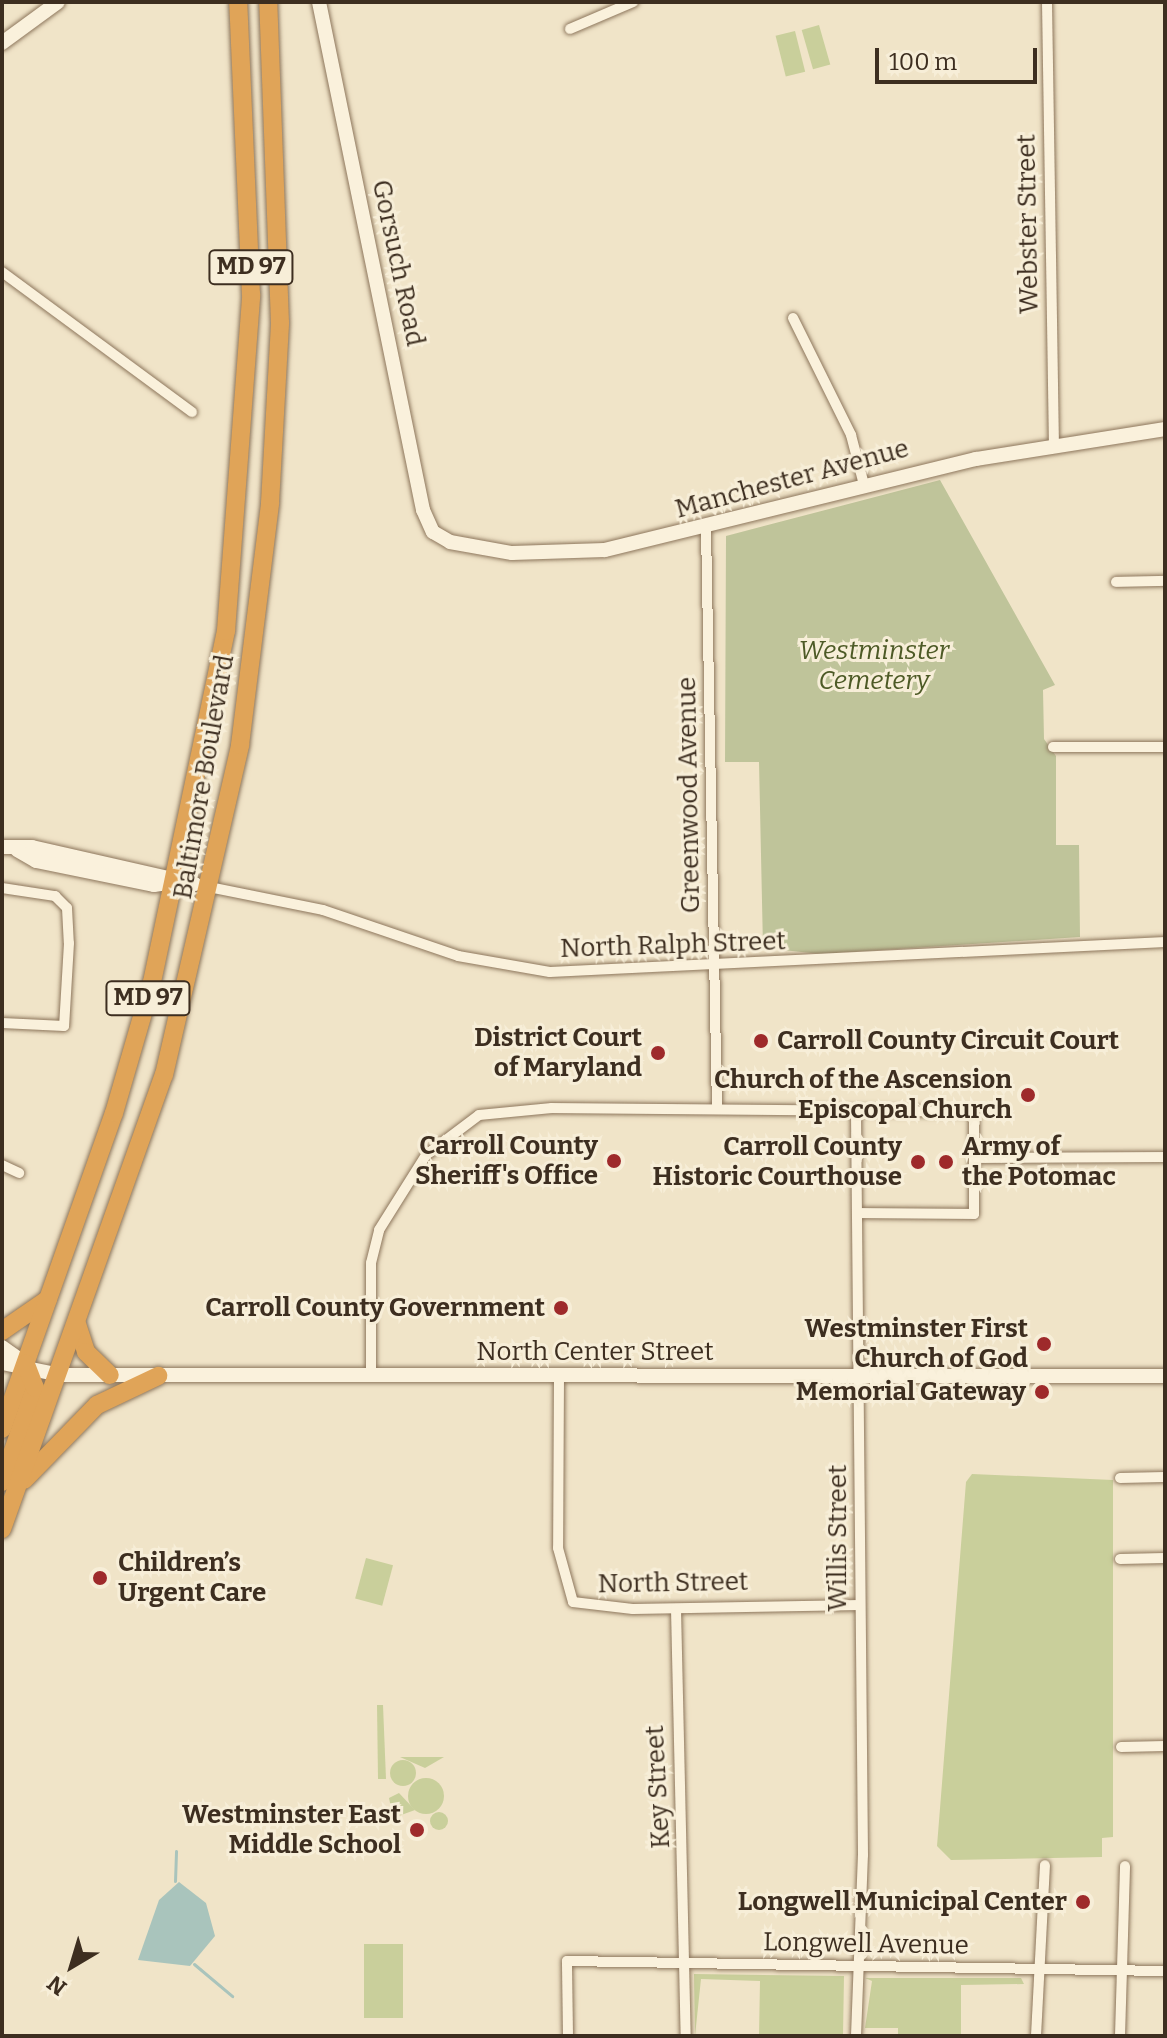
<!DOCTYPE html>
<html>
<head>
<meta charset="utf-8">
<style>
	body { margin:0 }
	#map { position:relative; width:1167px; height:2038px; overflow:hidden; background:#f0e4c8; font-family:Bitter,serif }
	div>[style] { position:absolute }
	.green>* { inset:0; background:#c9cf9b; transform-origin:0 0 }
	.round { border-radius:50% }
	.cemetery>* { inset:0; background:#bfc49a }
	.water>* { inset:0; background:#a9c4bc }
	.stream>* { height:3px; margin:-1.5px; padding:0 1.5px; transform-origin:1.5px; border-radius:1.5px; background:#a9c4bc }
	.roads { filter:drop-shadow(0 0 2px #8d765c) drop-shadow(0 0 2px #8d765c) }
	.street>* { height:10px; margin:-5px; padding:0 5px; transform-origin:5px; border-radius:5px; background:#faf1dc }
	.secondary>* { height:14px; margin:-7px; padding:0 7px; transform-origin:7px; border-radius:7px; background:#faf1dc }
	.highway>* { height:18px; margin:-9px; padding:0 9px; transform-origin:9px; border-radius:9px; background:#e0a458 }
	.dots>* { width:22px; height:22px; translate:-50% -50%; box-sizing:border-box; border:4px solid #f7eed8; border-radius:50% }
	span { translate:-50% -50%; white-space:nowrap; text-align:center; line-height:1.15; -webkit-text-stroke:6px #f7eed8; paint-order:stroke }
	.shield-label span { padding:2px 6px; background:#f7eed8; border:2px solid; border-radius:6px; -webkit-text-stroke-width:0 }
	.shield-label { font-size:24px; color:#3d2e20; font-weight:700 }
	.street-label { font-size:26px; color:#3d2e20 }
	.park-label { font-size:26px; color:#4d5a26; font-style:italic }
	.poi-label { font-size:26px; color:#3d2e20; font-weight:700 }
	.right { translate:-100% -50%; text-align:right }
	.left { translate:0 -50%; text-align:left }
	.frame { position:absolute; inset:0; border:4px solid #3d2e20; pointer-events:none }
	.north { position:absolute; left:32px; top:1926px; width:80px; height:80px; -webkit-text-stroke:6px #f7eed8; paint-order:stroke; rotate:218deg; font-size:22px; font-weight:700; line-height:32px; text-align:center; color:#3d2e20 }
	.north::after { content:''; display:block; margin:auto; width:28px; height:36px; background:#3d2e20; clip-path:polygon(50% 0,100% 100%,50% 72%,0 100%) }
	.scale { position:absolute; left:875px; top:48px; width:162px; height:36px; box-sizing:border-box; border:4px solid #3d2e20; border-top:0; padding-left:10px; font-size:24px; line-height:28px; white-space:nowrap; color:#3d2e20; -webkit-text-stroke:6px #f7eed8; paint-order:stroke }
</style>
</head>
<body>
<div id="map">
	<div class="green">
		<i style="left:819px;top:25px;width:41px;height:18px;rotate:74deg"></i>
		<i style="left:795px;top:31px;width:42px;height:20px;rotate:76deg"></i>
		<i style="clip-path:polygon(972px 1474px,1113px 1480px,1113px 1837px,1102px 1838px,1102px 1857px,951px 1860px,937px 1846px,966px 1482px)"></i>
		<i style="left:366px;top:1558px;width:28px;height:42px;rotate:15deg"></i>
		<i style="clip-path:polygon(377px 1705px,383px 1705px,386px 1779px,378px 1779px)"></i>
		<i style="clip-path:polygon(400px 1757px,444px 1757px,425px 1768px)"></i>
		<i class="round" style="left:390px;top:1760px;width:26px;height:26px"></i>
		<i class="round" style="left:408px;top:1778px;width:36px;height:36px"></i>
		<i style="clip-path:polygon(399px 1793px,415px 1810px,393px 1818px,389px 1798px)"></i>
		<i class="round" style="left:430px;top:1812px;width:18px;height:18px"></i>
		<i style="left:364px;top:1944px;width:39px;height:74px"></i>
		<i style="clip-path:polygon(694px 1974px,844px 1976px,843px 2036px,759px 2036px,760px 1981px,701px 1979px,695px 2036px)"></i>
		<i style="clip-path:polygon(865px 1978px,1021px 1978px,1024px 1984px,961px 1985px,961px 2036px,898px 2036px,898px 2028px,865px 2028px,872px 1981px)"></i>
	</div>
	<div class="cemetery">
		<i style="clip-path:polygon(940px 480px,1055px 685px,1043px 690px,1044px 739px,1056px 756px,1056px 845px,1079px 845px,1080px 937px,821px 954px,763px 948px,759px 762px,725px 762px,726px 536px)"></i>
	</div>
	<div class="water">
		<i style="clip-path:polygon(179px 1882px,206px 1903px,215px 1936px,190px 1966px,138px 1960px,159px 1900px)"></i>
	</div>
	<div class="stream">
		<i style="left:175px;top:1881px;width:30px;rotate:-88deg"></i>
		<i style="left:194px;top:1964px;width:50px;rotate:40.1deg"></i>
	</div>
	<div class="roads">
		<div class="street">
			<i style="left:1047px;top:2px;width:443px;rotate:89.1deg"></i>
			<i style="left:570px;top:29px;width:69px;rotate:-23.2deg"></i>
			<i style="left:2px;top:272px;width:236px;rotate:36.4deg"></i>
			<i style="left:793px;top:318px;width:131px;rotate:63.6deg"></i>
			<i style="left:851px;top:435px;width:52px;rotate:75.4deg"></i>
			<i style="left:706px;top:528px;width:581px;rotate:88.92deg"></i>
			<i style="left:1116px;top:582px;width:49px;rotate:-1.2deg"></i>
			<i style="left:1053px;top:747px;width:112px"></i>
			<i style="left:204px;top:886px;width:121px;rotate:11.4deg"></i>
			<i style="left:323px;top:910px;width:143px;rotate:18.8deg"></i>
			<i style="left:458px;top:956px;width:93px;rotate:9.9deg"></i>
			<i style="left:550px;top:972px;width:616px;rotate:-2.79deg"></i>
			<i style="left:2px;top:888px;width:54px;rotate:8.6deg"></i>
			<i style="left:55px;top:896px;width:17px;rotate:45deg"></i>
			<i style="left:67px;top:908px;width:35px;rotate:87deg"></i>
			<i style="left:69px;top:943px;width:83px;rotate:93.4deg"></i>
			<i style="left:64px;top:1026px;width:62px;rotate:-177.2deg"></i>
			<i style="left:974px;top:1158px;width:191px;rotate:-0.3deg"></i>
			<i style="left:2px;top:1165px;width:19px;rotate:25deg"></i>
			<i style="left:371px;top:1374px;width:111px;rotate:-90deg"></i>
			<i style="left:371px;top:1263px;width:34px;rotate:-76deg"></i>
			<i style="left:379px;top:1230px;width:89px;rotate:-57.9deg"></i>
			<i style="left:426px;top:1155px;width:66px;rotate:-37deg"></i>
			<i style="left:479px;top:1115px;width:73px;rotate:-5.5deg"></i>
			<i style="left:552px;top:1108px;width:422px;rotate:0.5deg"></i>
			<i style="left:974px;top:1112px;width:102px;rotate:90deg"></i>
			<i style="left:974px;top:1214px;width:116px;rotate:-179.5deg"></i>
			<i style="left:559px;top:1376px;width:172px;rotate:90.3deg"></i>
			<i style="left:558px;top:1548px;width:56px;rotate:74.5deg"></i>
			<i style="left:573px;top:1602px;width:60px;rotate:6.7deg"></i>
			<i style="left:633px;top:1609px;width:227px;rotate:-1deg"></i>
			<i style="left:1120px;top:1478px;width:45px;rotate:-1.3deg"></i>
			<i style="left:1120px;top:1559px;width:45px;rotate:-1.3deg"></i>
			<i style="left:676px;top:1609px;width:427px;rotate:88.7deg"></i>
			<i style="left:1121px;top:1747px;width:44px;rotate:-1.3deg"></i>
			<i style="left:568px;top:2036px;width:75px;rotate:-90.8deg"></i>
			<i style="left:567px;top:1961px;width:598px;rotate:0.96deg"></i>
			<i style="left:856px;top:2036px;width:181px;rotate:-87.8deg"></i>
			<i style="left:863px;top:1855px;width:744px;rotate:-90.54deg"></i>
			<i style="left:1036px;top:2036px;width:171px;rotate:-87deg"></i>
			<i style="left:1120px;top:2036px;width:170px;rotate:-88.3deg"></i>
		</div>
		<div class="secondary">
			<i style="left:319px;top:2px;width:519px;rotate:78.43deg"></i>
			<i style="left:423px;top:510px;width:24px;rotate:66deg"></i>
			<i style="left:433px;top:532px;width:20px;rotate:30deg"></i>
			<i style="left:450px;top:542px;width:63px;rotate:10.1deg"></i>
			<i style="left:512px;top:553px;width:93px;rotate:-1.8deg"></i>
			<i style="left:605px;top:550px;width:382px;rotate:-13.8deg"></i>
			<i style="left:976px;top:459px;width:191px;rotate:-9deg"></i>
			<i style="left:2px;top:43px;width:69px;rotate:-36.2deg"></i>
			<i style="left:2px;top:847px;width:30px"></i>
			<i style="left:32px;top:847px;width:167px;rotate:12.8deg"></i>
			<i style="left:17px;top:850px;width:22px;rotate:30deg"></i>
			<i style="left:36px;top:861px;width:120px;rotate:11.5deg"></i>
			<i style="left:154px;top:885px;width:24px;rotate:-9deg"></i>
			<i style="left:2px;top:1347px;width:29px;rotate:35deg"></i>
			<i style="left:2px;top:1363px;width:59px;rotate:11.7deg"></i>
			<i style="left:60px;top:1375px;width:1105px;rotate:0.05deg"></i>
		</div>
		<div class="highway">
			<i style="left:77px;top:1324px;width:29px;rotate:72deg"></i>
			<i style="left:86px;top:1352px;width:33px;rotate:44deg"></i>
			<i style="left:2px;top:1331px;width:56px;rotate:-34.8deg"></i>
			<i style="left:2px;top:1429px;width:335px;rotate:-70.5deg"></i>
			<i style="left:114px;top:1113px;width:136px;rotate:-73.8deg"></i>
			<i style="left:152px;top:982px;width:359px;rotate:-78.1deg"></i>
			<i style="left:226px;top:631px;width:337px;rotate:-85.7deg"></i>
			<i style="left:251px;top:295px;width:293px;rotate:-92.5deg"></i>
			<i style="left:24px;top:1480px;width:105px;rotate:-45.8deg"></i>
			<i style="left:97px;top:1405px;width:68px;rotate:-25.4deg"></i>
			<i style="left:2px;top:1482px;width:100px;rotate:-70.7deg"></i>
			<i style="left:35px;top:1388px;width:26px;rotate:-111deg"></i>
			<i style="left:2px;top:1529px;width:482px;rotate:-70.4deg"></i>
			<i style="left:164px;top:1075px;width:339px;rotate:-77deg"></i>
			<i style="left:240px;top:745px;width:244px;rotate:-82.9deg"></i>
			<i style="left:270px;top:503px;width:180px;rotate:-86.8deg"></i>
			<i style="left:280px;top:323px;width:321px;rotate:-92.1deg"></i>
		</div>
	</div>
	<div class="dots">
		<i style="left:761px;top:1041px;background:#9e2a2b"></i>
		<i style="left:658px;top:1053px;background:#9e2a2b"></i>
		<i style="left:1028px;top:1095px;background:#9e2a2b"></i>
		<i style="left:614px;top:1161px;background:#9e2a2b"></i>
		<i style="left:918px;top:1162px;background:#9e2a2b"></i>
		<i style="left:946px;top:1162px;background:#9e2a2b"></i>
		<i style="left:561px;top:1308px;background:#9e2a2b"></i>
		<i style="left:1044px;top:1344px;background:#9e2a2b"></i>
		<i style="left:1042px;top:1392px;background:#9e2a2b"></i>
		<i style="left:100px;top:1578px;background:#9e2a2b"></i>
		<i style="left:417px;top:1830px;background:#9e2a2b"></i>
		<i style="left:1083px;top:1902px;background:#9e2a2b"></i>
	</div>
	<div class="shield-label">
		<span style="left:251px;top:267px">MD 97</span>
		<span style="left:148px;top:998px">MD 97</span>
	</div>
	<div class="street-label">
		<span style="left:1028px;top:224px;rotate:-91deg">Webster Street</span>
		<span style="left:398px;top:263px;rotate:78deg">Gorsuch Road</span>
		<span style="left:792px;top:479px;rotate:-15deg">Manchester Avenue</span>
		<span style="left:204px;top:777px;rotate:-80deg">Baltimore Boulevard</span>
		<span style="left:689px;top:795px;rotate:-91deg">Greenwood Avenue</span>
		<span style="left:673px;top:945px;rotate:-2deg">North Ralph Street</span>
		<span style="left:595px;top:1352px">North Center Street</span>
		<span style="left:838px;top:1538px;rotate:-90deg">Willis Street</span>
		<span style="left:673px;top:1583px;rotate:-1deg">North Street</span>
		<span style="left:658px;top:1787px;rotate:-93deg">Key Street</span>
		<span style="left:866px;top:1944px;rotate:1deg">Longwell Avenue</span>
	</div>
	<div class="park-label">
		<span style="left:874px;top:666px">Westminster<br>Cemetery</span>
	</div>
	<div class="poi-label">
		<span class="right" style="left:642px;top:1053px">District Court<br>of Maryland</span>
		<span class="left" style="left:777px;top:1041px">Carroll County Circuit Court</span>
		<span class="right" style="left:1012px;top:1095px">Church of the Ascension<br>Episcopal Church</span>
		<span class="right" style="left:598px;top:1161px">Carroll County<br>Sheriff's Office</span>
		<span class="right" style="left:902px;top:1162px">Carroll County<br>Historic Courthouse</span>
		<span class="left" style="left:962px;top:1162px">Army of<br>the Potomac</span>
		<span class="right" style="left:545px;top:1308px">Carroll County Government</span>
		<span class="right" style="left:1028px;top:1344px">Westminster First<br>Church of God</span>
		<span class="right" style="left:1026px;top:1392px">Memorial Gateway</span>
		<span class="left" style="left:118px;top:1578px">Children’s<br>Urgent Care</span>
		<span class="right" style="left:401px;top:1830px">Westminster East<br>Middle School</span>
		<span class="right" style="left:1067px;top:1902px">Longwell Municipal Center</span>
	</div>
	<div class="frame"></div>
	<div class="north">N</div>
	<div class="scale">100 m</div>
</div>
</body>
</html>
